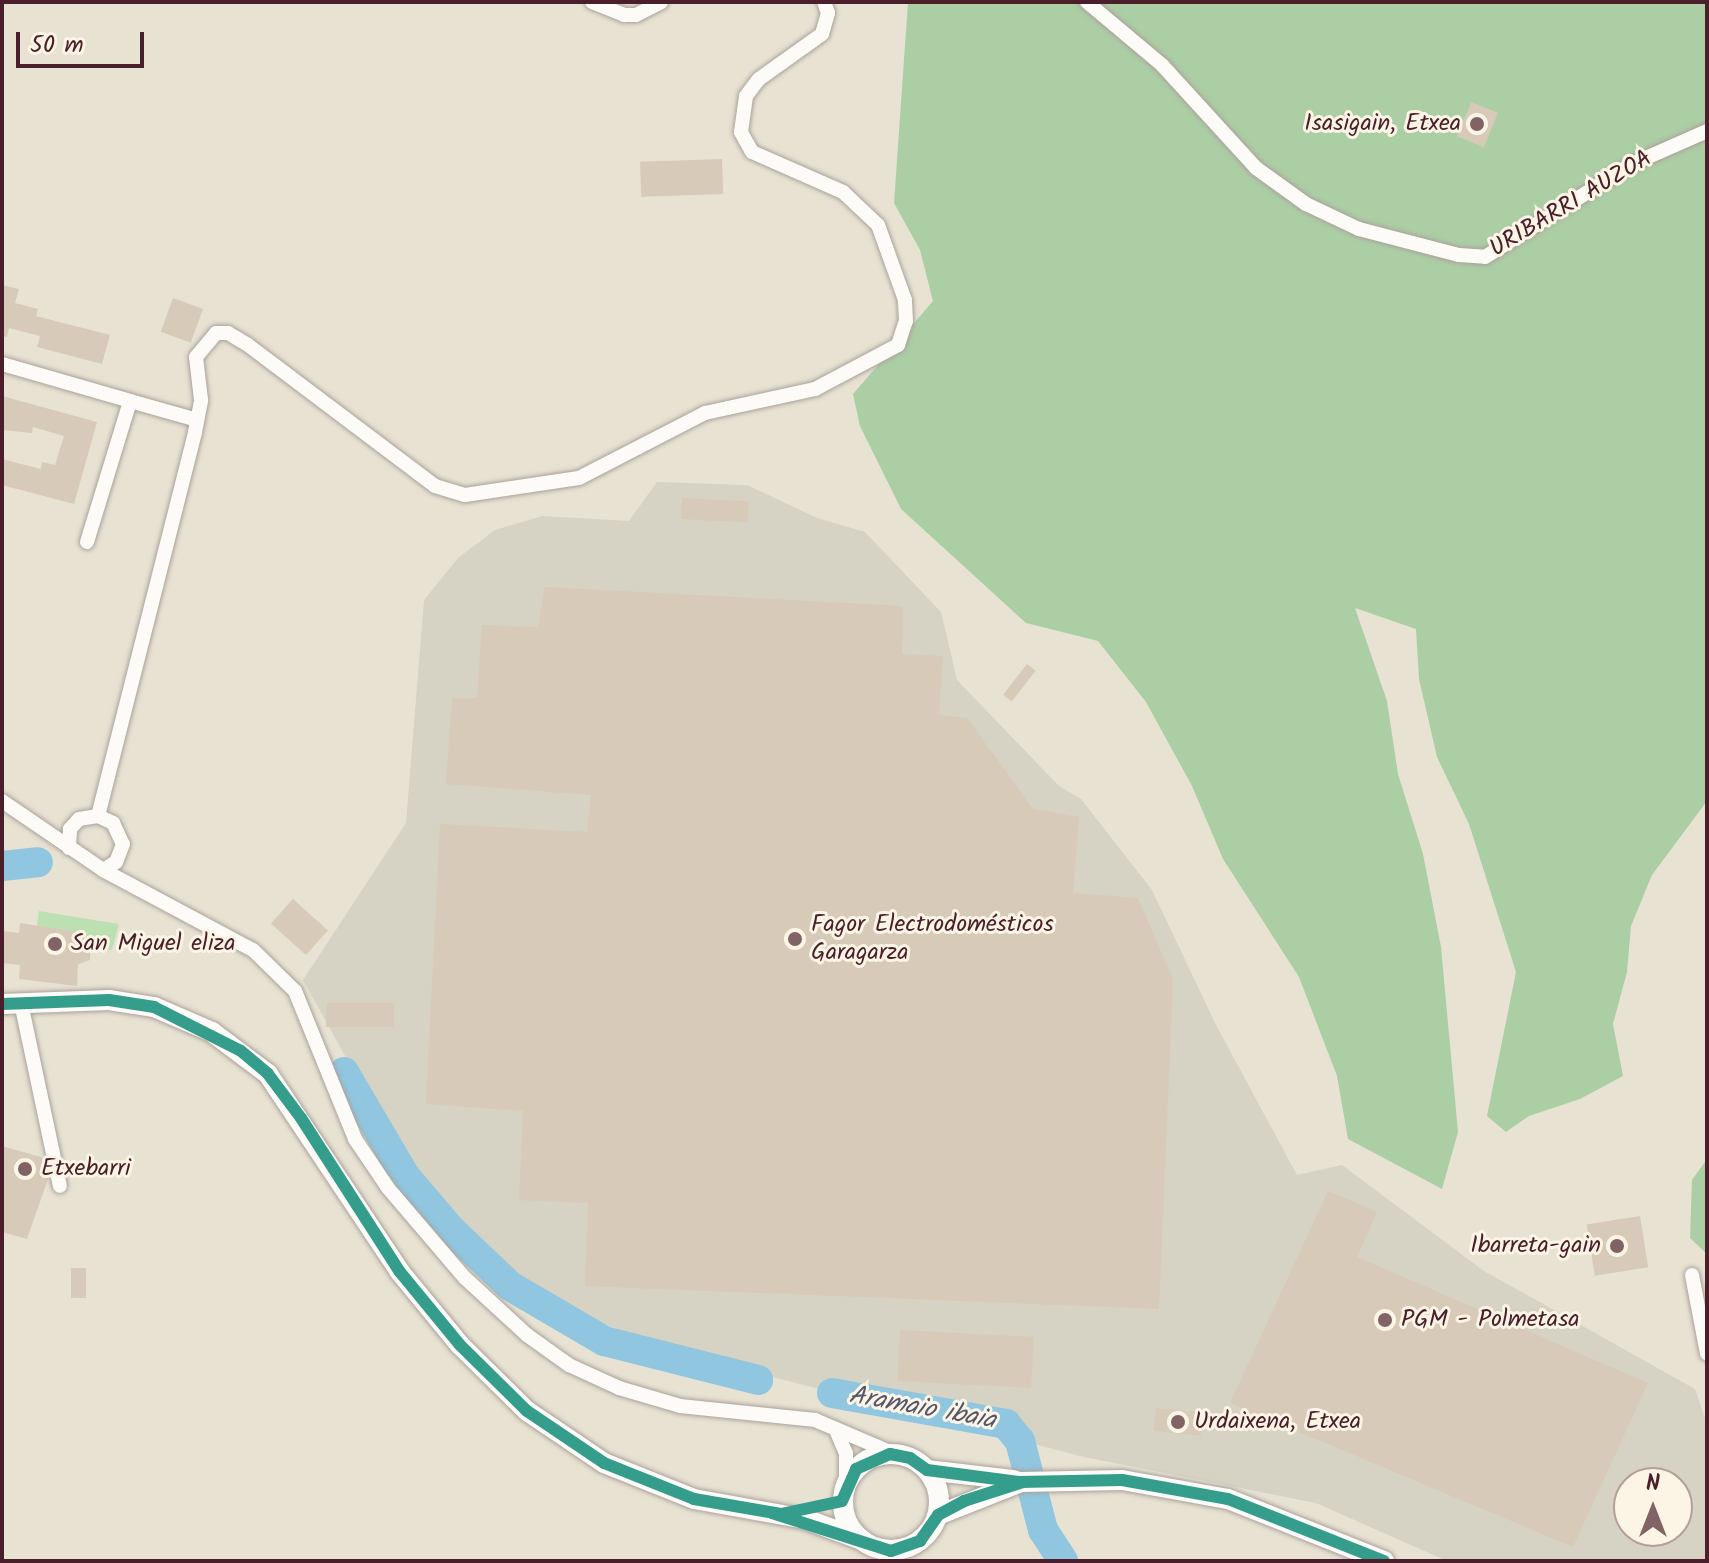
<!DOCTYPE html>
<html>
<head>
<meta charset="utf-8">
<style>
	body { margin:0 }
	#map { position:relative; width:1709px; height:1563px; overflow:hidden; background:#e8e2d3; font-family:Kalam,sans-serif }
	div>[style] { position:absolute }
	.industrial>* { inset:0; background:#d6d2c4 }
	.green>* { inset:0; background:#bde0b2 }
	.forest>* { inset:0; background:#accea5 }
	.river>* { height:30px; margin:-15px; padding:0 15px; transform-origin:15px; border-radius:15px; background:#90c6e0 }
	.building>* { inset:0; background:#d8cab9; transform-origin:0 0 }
	.roads { filter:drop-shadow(0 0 2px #aba29b) drop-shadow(0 0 2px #aba29b) }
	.minor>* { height:14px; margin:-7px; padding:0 7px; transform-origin:7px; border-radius:7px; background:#fcfbf8 }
	.secondary>* { height:20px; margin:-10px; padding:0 10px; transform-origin:10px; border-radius:10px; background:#fcfbf8 }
	.secondary>.ring { margin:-10px; padding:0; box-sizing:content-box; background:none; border:20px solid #fcfbf8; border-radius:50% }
	.bus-1>* { height:12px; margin:-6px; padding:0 6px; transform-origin:6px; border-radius:6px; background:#349d8b }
	.dots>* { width:22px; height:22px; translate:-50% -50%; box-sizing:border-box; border:4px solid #fcf5e5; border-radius:50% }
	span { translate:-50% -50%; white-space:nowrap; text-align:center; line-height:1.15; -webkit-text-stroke:6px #fcf5e5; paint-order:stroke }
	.poi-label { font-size:24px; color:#4a1f2b }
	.right { translate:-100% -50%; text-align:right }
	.left { translate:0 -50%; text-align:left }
	.street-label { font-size:24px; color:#4a1f2b }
	.water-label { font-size:26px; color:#55556c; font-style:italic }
	.frame { position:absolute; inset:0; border:4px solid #4a1f2b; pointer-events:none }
	.north { position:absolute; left:1613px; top:1467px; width:80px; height:80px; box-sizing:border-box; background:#fcf5e5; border:2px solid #b59f9b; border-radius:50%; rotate:0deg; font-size:22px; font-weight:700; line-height:32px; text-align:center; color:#4a1f2b }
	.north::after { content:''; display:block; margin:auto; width:28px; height:36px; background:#816366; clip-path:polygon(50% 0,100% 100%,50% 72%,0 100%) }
	.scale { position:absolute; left:16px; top:32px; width:128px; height:36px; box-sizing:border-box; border:4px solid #4a1f2b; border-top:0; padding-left:10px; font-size:24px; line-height:28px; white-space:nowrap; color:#4a1f2b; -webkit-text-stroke:6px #fcf5e5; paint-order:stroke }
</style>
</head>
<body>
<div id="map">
	<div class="industrial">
		<i style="clip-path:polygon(evenodd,657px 482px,747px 485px,817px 518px,865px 532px,941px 612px,957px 680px,1059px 786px,1081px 799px,1152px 890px,1215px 1023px,1297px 1175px,1342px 1165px,1484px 1271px,1695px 1389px,1707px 1424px,1707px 1561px,1447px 1561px,1316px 1503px,1084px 1457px,699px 1358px,550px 1305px,441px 1206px,374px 1108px,303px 980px,406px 823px,424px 600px,458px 558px,495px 530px,542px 516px,629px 521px,657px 482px,1629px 1483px,1677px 1483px,1677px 1531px,1629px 1531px,1629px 1483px)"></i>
	</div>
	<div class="green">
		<i style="clip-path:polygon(39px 911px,119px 924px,112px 950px,90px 948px,37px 926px)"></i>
	</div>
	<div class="forest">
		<i style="clip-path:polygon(908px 2px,1707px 2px,1707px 801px,1652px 875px,1631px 926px,1627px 972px,1613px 1024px,1623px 1076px,1580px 1099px,1529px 1116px,1506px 1132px,1487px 1116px,1516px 972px,1469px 824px,1437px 757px,1419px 679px,1416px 629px,1355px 608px,1387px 701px,1398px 774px,1423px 854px,1441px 947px,1458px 1132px,1442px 1189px,1348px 1139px,1337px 1076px,1299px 977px,1223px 859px,1192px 786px,1146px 702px,1098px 641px,1026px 623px,901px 509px,860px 426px,853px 394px,933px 301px,920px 250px,894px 203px)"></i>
		<i style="clip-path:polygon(1707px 1159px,1707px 1254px,1690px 1238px,1692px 1180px)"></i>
	</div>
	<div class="river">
		<i style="left:2px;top:866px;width:36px;rotate:-6deg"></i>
		<i style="left:344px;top:1072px;width:121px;rotate:59.6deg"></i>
		<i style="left:405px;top:1176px;width:71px;rotate:49.6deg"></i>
		<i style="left:451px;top:1230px;width:81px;rotate:43.5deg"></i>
		<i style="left:510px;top:1286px;width:109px;rotate:30.3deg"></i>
		<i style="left:604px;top:1341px;width:159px;rotate:14.2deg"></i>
		<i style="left:832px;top:1393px;width:177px;rotate:10.1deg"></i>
		<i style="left:1006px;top:1424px;width:22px;rotate:51deg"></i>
		<i style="left:1020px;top:1441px;width:92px;rotate:75.5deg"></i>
		<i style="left:1043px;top:1530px;width:37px;rotate:57deg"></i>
	</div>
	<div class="building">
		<i style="left:1471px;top:102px;width:29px;height:37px;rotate:22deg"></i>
		<i style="left:722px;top:159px;width:35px;height:82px;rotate:88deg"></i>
		<i style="clip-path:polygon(2px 285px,19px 289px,15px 303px,38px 309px,36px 316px,110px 335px,102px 364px,37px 347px,40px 336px,9px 328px,7px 337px,2px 336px)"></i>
		<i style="left:173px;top:298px;width:32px;height:36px;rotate:20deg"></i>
		<i style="clip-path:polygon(2px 396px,97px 422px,74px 504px,2px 485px,2px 459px,41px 469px,42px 462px,55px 465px,64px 436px,33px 427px,32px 433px,2px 430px)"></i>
		<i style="left:682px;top:498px;width:67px;height:21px;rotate:3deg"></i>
		<i style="clip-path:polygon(545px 587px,903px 606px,902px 654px,943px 656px,939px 715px,967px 718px,1033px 809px,1079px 817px,1073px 893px,1138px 898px,1173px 979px,1159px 1309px,585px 1286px,588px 1203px,519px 1200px,523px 1111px,426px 1104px,440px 824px,587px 832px,591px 795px,446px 784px,452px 698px,477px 698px,482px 625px,538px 627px)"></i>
		<i style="left:1027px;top:664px;width:11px;height:39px;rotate:38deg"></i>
		<i style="left:293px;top:899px;width:47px;height:33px;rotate:42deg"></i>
		<i style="clip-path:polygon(20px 923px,78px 932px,90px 940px,90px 960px,78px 964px,77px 986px,19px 979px,20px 965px,2px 963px,2px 931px,19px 933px)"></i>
		<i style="left:326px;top:1003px;width:68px;height:24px"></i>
		<i style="clip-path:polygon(2px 1146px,44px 1158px,48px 1179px,27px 1239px,2px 1232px)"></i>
		<i style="clip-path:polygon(1328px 1191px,1377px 1212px,1357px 1257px,1648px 1383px,1573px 1547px,1230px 1403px)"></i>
		<i style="left:1640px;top:1216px;width:52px;height:54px;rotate:81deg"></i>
		<i style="left:71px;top:1268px;width:15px;height:30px"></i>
		<i style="left:900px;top:1330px;width:134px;height:51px;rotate:3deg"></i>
		<i style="left:1156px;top:1408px;width:47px;height:23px;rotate:6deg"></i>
	</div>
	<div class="roads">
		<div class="minor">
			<i style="left:592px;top:2px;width:35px;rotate:22deg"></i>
			<i style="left:624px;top:15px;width:12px"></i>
			<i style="left:636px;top:15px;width:28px;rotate:-27deg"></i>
			<i style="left:1087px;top:2px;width:98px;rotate:40deg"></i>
			<i style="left:1162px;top:65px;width:139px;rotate:47.6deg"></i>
			<i style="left:1256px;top:168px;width:62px;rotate:35.8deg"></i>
			<i style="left:1306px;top:204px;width:59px;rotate:25.3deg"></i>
			<i style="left:1359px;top:229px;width:103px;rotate:14.6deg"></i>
			<i style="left:1459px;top:255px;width:26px;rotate:4deg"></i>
			<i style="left:1485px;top:257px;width:174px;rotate:-32.3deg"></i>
			<i style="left:1632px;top:164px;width:82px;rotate:-23.7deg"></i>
			<i style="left:2px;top:364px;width:133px;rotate:16.1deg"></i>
			<i style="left:87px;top:542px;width:147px;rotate:-73deg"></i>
			<i style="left:130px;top:401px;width:70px;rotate:15.8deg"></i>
			<i style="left:2px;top:801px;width:122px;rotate:34.3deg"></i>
			<i style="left:103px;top:870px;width:170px;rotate:28.1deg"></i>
			<i style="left:253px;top:950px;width:59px;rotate:44.3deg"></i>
			<i style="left:295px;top:991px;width:160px;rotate:67.9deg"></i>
			<i style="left:355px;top:1139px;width:59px;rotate:56deg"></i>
			<i style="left:388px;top:1188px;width:118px;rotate:49.5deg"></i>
			<i style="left:465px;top:1278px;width:84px;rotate:42.6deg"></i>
			<i style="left:527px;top:1335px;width:52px;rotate:35.5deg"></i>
			<i style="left:569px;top:1365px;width:55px;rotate:24.7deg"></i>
			<i style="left:619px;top:1388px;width:64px;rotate:16.4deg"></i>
			<i style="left:680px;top:1406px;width:136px;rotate:5.9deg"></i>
			<i style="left:815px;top:1420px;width:89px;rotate:23.1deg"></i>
			<i style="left:98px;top:816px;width:396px;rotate:-75.8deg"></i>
			<i style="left:195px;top:432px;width:33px;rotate:-79deg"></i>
			<i style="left:201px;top:400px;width:43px;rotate:-96.6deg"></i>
			<i style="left:196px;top:357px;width:31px;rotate:-50deg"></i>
			<i style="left:216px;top:333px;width:12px"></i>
			<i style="left:228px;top:333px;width:23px;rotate:31deg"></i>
			<i style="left:248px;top:345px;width:234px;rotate:37deg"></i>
			<i style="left:435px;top:486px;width:31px;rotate:17deg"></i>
			<i style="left:465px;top:495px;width:115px;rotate:-8.5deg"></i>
			<i style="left:579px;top:478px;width:142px;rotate:-27.3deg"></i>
			<i style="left:705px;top:413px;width:113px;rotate:-12.3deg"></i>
			<i style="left:815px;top:389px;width:94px;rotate:-27.9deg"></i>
			<i style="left:898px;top:345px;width:25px;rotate:-72deg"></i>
			<i style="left:906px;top:321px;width:21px;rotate:-93deg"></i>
			<i style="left:905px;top:300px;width:80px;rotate:-109.8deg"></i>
			<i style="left:878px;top:225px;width:48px;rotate:-136.7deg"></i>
			<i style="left:843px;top:192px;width:99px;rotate:-156.3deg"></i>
			<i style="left:752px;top:152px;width:23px;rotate:-119deg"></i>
			<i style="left:741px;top:132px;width:36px;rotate:-82deg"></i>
			<i style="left:746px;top:96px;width:21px;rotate:-53deg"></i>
			<i style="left:759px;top:79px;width:77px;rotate:-35.5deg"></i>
			<i style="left:822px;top:34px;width:22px;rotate:-74deg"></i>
			<i style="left:828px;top:13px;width:12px;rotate:-110deg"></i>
			<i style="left:69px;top:848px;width:19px;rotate:-87deg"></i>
			<i style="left:70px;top:829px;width:13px;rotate:-48deg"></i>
			<i style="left:79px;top:819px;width:19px;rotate:-9deg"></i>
			<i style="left:98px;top:816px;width:17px;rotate:25deg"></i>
			<i style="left:113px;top:823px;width:23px;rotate:65deg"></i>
			<i style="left:123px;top:844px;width:19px;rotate:111deg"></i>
			<i style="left:116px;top:862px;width:15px;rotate:148deg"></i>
			<i style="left:21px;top:1003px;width:187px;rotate:78deg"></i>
			<i style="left:1692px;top:1275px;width:80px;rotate:79.2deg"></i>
			<i style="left:836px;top:1430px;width:25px;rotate:67deg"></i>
			<i style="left:846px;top:1453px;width:30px;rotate:90deg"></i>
		</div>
		<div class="secondary">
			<i style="left:2px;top:1004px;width:107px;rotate:-2.1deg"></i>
			<i style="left:109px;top:1000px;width:46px;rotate:8.8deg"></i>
			<i style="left:154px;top:1007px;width:63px;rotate:23.3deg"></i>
			<i style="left:212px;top:1032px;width:70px;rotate:36.9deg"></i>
			<i style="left:268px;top:1074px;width:238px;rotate:56.3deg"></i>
			<i style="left:400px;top:1272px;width:94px;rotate:50.6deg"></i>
			<i style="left:460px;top:1345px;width:94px;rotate:44.6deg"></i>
			<i style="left:527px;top:1411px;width:93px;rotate:34deg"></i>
			<i style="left:604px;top:1463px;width:97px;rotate:21.8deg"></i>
			<i style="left:694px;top:1499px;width:113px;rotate:10.2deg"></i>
			<i style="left:805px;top:1519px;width:61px;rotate:20.2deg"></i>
			<i class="ring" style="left:843px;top:1454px;width:76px;height:76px"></i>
			<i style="left:927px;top:1470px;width:88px;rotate:6.6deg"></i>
			<i style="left:938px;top:1515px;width:89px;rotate:-21.7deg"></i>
			<i style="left:1021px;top:1482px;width:101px;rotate:-1.1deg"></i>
			<i style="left:1122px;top:1480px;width:108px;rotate:10.2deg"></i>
			<i style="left:1228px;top:1499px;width:168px;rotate:21.7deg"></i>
		</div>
	</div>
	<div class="bus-1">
		<i style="left:2px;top:1004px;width:107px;rotate:-2.1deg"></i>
		<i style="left:109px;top:1000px;width:46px;rotate:8.8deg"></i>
		<i style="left:154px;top:1007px;width:97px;rotate:26.8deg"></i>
		<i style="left:241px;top:1051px;width:35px;rotate:40deg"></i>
		<i style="left:268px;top:1074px;width:55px;rotate:53.1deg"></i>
		<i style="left:301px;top:1118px;width:183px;rotate:57.3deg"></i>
		<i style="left:400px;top:1272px;width:94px;rotate:50.6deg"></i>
		<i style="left:460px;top:1345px;width:94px;rotate:44.6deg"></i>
		<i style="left:527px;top:1411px;width:93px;rotate:34deg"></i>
		<i style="left:604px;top:1463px;width:97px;rotate:21.8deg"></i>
		<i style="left:694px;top:1499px;width:88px;rotate:9.8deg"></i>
		<i style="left:781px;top:1514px;width:62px;rotate:-12deg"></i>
		<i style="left:842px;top:1501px;width:35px;rotate:-66deg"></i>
		<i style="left:856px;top:1469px;width:37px;rotate:-24deg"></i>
		<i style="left:890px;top:1454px;width:20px;rotate:11deg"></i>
		<i style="left:910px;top:1458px;width:21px;rotate:35deg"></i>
		<i style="left:927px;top:1470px;width:94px;rotate:7.4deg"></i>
		<i style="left:1020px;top:1482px;width:102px;rotate:-1.1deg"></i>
		<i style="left:1122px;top:1480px;width:108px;rotate:10.2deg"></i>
		<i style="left:1228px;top:1499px;width:168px;rotate:21.7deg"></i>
		<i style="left:772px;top:1513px;width:125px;rotate:17.7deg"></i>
		<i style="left:891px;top:1551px;width:31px;rotate:-19deg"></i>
		<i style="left:920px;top:1541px;width:32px;rotate:-55deg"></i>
		<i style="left:938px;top:1515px;width:30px;rotate:-28deg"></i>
		<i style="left:964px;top:1501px;width:62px;rotate:-17.9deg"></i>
	</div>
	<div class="dots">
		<i style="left:1477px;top:124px;background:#816366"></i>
		<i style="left:795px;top:939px;background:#816366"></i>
		<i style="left:55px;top:944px;background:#816366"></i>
		<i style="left:25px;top:1169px;background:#816366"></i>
		<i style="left:1617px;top:1246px;background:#816366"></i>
		<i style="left:1385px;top:1320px;background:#816366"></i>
		<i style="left:1178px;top:1422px;background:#816366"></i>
	</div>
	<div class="poi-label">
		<span class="right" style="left:1461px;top:124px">Isasigain, Etxea</span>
		<span class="left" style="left:811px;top:939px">Fagor Electrodomésticos<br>Garagarza</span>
		<span class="left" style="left:71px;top:944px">San Miguel eliza</span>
		<span class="left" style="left:41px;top:1169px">Etxebarri</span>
		<span class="right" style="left:1601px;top:1246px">Ibarreta-gain</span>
		<span class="left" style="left:1401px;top:1320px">PGM - Polmetasa</span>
		<span class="left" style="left:1194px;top:1422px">Urdaixena, Etxea</span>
	</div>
	<div class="street-label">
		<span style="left:1571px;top:204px;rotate:-31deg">URIBARRI AUZOA</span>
	</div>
	<div class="water-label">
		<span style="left:922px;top:1409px;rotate:10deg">Aramaio ibaia</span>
	</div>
	<div class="frame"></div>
	<div class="north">N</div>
	<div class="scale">50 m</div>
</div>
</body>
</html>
